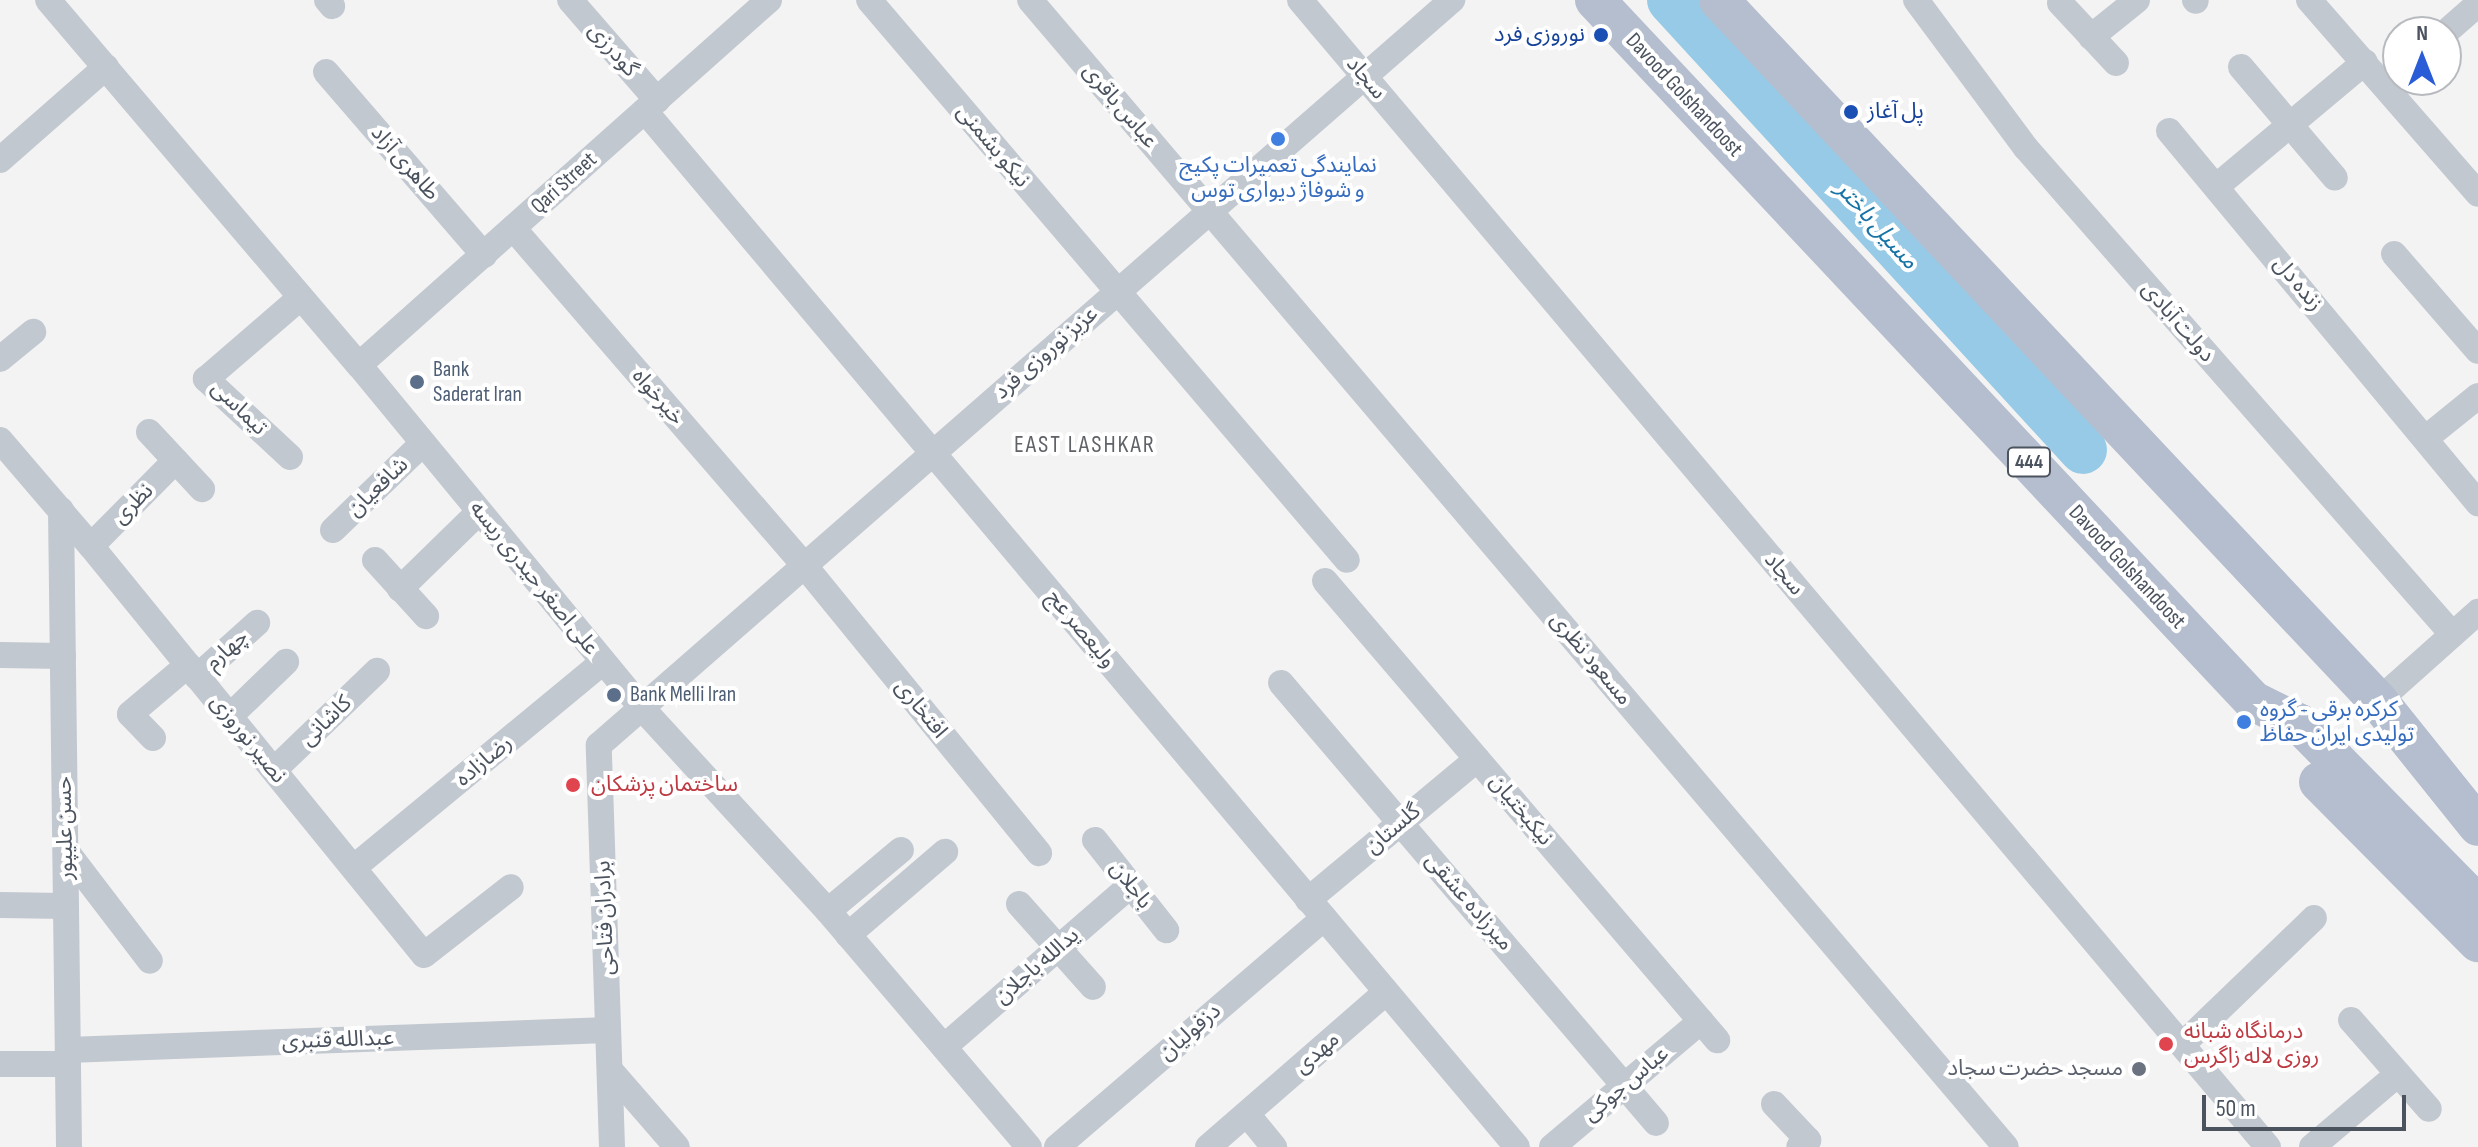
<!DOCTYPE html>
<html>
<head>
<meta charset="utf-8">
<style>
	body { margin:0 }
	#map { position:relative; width:2478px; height:1147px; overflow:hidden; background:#f4f3f3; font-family:"Sofia Sans Condensed","Noto Sans Arabic",sans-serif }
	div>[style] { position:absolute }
	.river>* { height:48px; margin:-24px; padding:0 24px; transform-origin:24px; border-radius:24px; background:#97cae6 }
	.street>* { height:26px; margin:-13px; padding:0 13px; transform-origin:13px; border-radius:13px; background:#c2c8d0 }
	.primary>* { height:40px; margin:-20px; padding:0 20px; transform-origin:20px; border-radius:20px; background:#b5bece }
	.dots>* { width:22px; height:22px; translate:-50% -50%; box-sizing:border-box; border:4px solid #fff; border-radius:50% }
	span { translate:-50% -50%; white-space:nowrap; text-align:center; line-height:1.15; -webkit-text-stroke:8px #fff; paint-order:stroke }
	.shield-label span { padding:2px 6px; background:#fff; border:2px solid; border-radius:6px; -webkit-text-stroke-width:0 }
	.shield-label { font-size:20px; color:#4b535f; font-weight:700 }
	.transit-label { font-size:22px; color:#164399 }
	.right { translate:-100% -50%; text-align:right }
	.left { translate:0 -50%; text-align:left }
	.street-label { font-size:22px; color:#4b535f }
	.shop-label { font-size:22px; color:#366cbe }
	.service-label { font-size:22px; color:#4e5e75 }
	.health-label { font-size:22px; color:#be3a42 }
	.worship-label { font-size:22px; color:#5b616d }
	.water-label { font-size:24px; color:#1873a5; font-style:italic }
	.neighbourhood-label { font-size:24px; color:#5f6267; letter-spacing:2px }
	.north { position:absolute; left:2382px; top:16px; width:80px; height:80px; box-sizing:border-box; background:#fff; border:2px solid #b7babf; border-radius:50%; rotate:0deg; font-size:22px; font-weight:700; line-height:32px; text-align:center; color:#4b535f }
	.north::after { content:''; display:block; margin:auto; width:28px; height:36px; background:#2a5cd7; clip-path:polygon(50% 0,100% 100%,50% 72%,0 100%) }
	.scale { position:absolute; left:2202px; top:1095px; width:204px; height:36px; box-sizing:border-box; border:4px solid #4b535f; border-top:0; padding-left:10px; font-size:24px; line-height:28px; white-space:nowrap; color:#4b535f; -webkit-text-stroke:6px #fff; paint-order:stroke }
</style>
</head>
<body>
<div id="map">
	<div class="river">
		<i style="left:1671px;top:0;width:610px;rotate:47.52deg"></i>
	</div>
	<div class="street">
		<i style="left:48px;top:0;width:480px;rotate:49.6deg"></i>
		<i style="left:359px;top:365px;width:443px;rotate:50.5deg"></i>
		<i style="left:641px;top:707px;width:277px;rotate:47.5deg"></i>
		<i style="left:828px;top:911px;width:310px;rotate:49.6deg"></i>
		<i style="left:327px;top:0;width:8px;rotate:50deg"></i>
		<i style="left:570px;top:0;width:133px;rotate:49deg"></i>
		<i style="left:869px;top:0;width:736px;rotate:49.52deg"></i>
		<i style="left:1030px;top:0;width:1506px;rotate:49.61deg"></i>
		<i style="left:1300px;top:0;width:1501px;rotate:49.84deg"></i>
		<i style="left:1916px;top:0;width:184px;rotate:53.4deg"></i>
		<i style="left:2026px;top:148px;width:646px;rotate:48.76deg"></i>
		<i style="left:2195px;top:0;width:1px;rotate:45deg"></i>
		<i style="left:2309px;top:0;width:257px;rotate:48.9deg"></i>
		<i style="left:2060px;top:3px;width:82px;rotate:47deg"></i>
		<i style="left:2446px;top:32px;width:43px;rotate:-41.2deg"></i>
		<i style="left:2091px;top:37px;width:59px;rotate:-38.8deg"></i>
		<i style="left:2241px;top:67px;width:145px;rotate:49.7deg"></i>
		<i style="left:326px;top:72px;width:242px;rotate:49.2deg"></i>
		<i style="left:645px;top:111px;width:1354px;rotate:49.91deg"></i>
		<i style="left:2169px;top:131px;width:484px;rotate:50.3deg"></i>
		<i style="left:0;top:160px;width:141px;rotate:-41.3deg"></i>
		<i style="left:2217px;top:186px;width:193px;rotate:-40deg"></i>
		<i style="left:513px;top:228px;width:445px;rotate:49.2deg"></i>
		<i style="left:804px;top:565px;width:372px;rotate:50.8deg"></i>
		<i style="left:2394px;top:254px;width:128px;rotate:49.1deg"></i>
		<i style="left:0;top:359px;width:43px;rotate:-39.3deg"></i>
		<i style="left:359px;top:365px;width:549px;rotate:-41.68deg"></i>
		<i style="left:149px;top:432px;width:78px;rotate:47.1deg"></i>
		<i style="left:2426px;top:438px;width:67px;rotate:-38.9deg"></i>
		<i style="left:0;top:440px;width:140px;rotate:49.4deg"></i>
		<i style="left:91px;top:546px;width:527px;rotate:50.85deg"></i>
		<i style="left:424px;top:955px;width:110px;rotate:-38deg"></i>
		<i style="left:290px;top:457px;width:115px;rotate:-137.1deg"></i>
		<i style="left:206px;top:379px;width:125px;rotate:-40.8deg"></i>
		<i style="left:61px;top:510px;width:637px;rotate:89.28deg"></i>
		<i style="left:333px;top:530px;width:125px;rotate:-44deg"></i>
		<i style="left:91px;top:546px;width:120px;rotate:-45.3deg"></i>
		<i style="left:375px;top:560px;width:76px;rotate:47.7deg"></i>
		<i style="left:1325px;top:581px;width:604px;rotate:49.5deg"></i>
		<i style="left:400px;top:589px;width:110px;rotate:-44.3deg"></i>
		<i style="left:0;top:655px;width:63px;rotate:0.9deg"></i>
		<i style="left:197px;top:677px;width:81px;rotate:-42deg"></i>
		<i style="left:1281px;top:683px;width:578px;rotate:49.56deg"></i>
		<i style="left:2378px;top:701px;width:134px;rotate:-41.7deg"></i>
		<i style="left:230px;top:716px;width:78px;rotate:-44deg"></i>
		<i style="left:153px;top:738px;width:33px;rotate:-134deg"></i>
		<i style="left:130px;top:714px;width:76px;rotate:-40.2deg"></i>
		<i style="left:274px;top:770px;width:143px;rotate:-43.9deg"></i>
		<i style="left:1095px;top:840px;width:115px;rotate:51.7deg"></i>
		<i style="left:66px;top:851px;width:138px;rotate:52.6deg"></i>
		<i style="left:364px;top:859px;width:310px;rotate:-39.5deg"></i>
		<i style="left:1308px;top:900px;width:220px;rotate:-39.8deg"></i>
		<i style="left:1019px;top:904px;width:111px;rotate:48.3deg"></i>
		<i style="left:0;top:905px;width:66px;rotate:0.9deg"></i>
		<i style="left:828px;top:911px;width:95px;rotate:-39.9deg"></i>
		<i style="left:848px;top:935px;width:128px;rotate:-40.6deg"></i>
		<i style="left:2351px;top:1020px;width:118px;rotate:48.8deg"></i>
		<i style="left:2182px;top:1045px;width:183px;rotate:-43.9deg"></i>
		<i style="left:944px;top:1047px;width:247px;rotate:-40.9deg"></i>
		<i style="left:68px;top:1050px;width:540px;rotate:-2.12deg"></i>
		<i style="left:0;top:1064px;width:68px"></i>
		<i style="left:610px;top:1070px;width:102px;rotate:49deg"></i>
		<i style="left:1774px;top:1104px;width:50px;rotate:46.6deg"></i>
		<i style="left:1808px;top:1140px;width:11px;rotate:142deg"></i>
		<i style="left:1247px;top:1114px;width:43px;rotate:50.7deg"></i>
		<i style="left:612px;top:1147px;width:402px;rotate:-91.9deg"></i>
		<i style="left:599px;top:745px;width:1133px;rotate:-41.13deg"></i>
		<i style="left:1057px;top:1147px;width:352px;rotate:-40.6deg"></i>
		<i style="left:1208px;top:1147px;width:236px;rotate:-41deg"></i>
		<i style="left:1552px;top:1147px;width:195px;rotate:-40.2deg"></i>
		<i style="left:2312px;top:1147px;width:113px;rotate:-40.3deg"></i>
	</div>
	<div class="primary">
		<i style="left:1595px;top:0;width:961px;rotate:46.81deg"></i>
		<i style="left:2253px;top:701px;width:52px;rotate:26.1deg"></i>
		<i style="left:2300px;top:724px;width:254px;rotate:45.5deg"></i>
		<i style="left:1719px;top:0;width:962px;rotate:46.77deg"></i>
		<i style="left:2378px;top:701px;width:160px;rotate:51.3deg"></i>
		<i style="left:2319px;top:782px;width:226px;rotate:45.2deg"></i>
	</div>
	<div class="dots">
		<i style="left:1601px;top:35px;background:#1a4fb4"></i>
		<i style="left:1851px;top:112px;background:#1a4fb4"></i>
		<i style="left:1278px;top:139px;background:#3f7fe0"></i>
		<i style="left:417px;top:382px;background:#5c6f8a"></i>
		<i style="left:614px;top:695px;background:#5c6f8a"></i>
		<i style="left:2244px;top:722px;background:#3f7fe0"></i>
		<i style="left:573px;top:785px;background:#e0444e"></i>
		<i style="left:2166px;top:1044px;background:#e0444e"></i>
		<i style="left:2139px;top:1069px;background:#6b7280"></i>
	</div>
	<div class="shield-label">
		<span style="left:2029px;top:462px">444</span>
	</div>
	<div class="transit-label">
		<span class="right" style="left:1585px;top:35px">نوروزی فرد</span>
		<span class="left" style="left:1867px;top:112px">پل آغاز</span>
	</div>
	<div class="street-label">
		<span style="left:613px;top:50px;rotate:49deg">گودرزی</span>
		<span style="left:1366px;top:78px;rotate:50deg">سجاد</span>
		<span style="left:1684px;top:95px;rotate:47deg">Davood Golshandoost</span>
		<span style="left:1120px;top:106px;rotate:50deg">عباس باقری</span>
		<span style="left:993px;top:146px;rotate:50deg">نیکو بشمنی</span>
		<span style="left:405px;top:163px;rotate:49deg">طاهری آزاد</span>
		<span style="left:564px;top:183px;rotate:-42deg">Qari Street</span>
		<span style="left:2298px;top:284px;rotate:50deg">زنده دل</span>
		<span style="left:2178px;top:322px;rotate:49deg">دولت آبادی</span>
		<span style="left:1046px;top:353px;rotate:-41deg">عزیز نوروزی فرد</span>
		<span style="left:658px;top:397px;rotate:49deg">خیرخواه</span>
		<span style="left:239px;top:408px;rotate:44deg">تیماسی</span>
		<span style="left:378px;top:487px;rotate:-44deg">شافعیان</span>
		<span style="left:133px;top:504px;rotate:-45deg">نظری</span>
		<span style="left:2127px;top:567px;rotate:47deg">Davood Golshandoost</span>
		<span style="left:1784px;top:574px;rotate:50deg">سجاد</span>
		<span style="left:534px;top:578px;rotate:51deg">علی اصغر حیدری ریسه</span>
		<span style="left:1081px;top:629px;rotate:50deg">ولیعصر عج</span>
		<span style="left:227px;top:650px;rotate:-42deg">چهارم</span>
		<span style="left:1591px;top:659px;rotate:50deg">مسعود نظری</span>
		<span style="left:921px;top:709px;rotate:51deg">افتخاری</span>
		<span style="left:326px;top:721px;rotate:-44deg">کاشانی</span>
		<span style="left:248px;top:739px;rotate:51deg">نصیر نوروزی</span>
		<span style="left:484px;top:761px;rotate:-40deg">رضازاده</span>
		<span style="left:1521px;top:810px;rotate:50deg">نیکبختیان</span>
		<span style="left:65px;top:828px;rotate:-91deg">حسن علیپور</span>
		<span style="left:1393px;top:829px;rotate:-40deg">گلستان</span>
		<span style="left:1131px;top:885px;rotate:52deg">باجلان</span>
		<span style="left:1469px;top:902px;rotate:49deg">میرزاده عشقی</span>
		<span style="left:605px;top:918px;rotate:-92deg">برادران فتاحی</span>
		<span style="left:1037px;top:966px;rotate:-41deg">یدالله باجلان</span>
		<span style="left:1190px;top:1032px;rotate:-41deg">دزفولیان</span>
		<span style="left:338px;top:1040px;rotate:-2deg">عبدالله قنبری</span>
		<span style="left:1317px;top:1053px;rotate:-41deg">مهدی</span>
		<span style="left:1626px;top:1084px;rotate:-40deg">عباس جوکی</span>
	</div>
	<div class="shop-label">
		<span style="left:1278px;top:178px">نمایندگی تعمیرات پکیج<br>و شوفاژ دیواری توس</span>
		<span class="left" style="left:2260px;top:722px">کرکره برقی - گروه<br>تولیدی ایران حفاظ</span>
	</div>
	<div class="service-label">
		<span class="left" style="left:433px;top:382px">Bank<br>Saderat Iran</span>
		<span class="left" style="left:630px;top:695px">Bank Melli Iran</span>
	</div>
	<div class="health-label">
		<span class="left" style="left:591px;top:785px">ساختمان پزشکان</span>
		<span class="left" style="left:2184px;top:1044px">درمانگاه شبانه<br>روزی لاله زاگرس</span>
	</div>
	<div class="worship-label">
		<span class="right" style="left:2123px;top:1069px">مسجد حضرت سجاد</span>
	</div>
	<div class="water-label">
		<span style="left:1877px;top:225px;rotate:48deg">مسیل باختر</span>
	</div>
	<div class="neighbourhood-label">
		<span style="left:1085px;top:445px">EAST LASHKAR</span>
	</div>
	<div class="north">N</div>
	<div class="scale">50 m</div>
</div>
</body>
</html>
